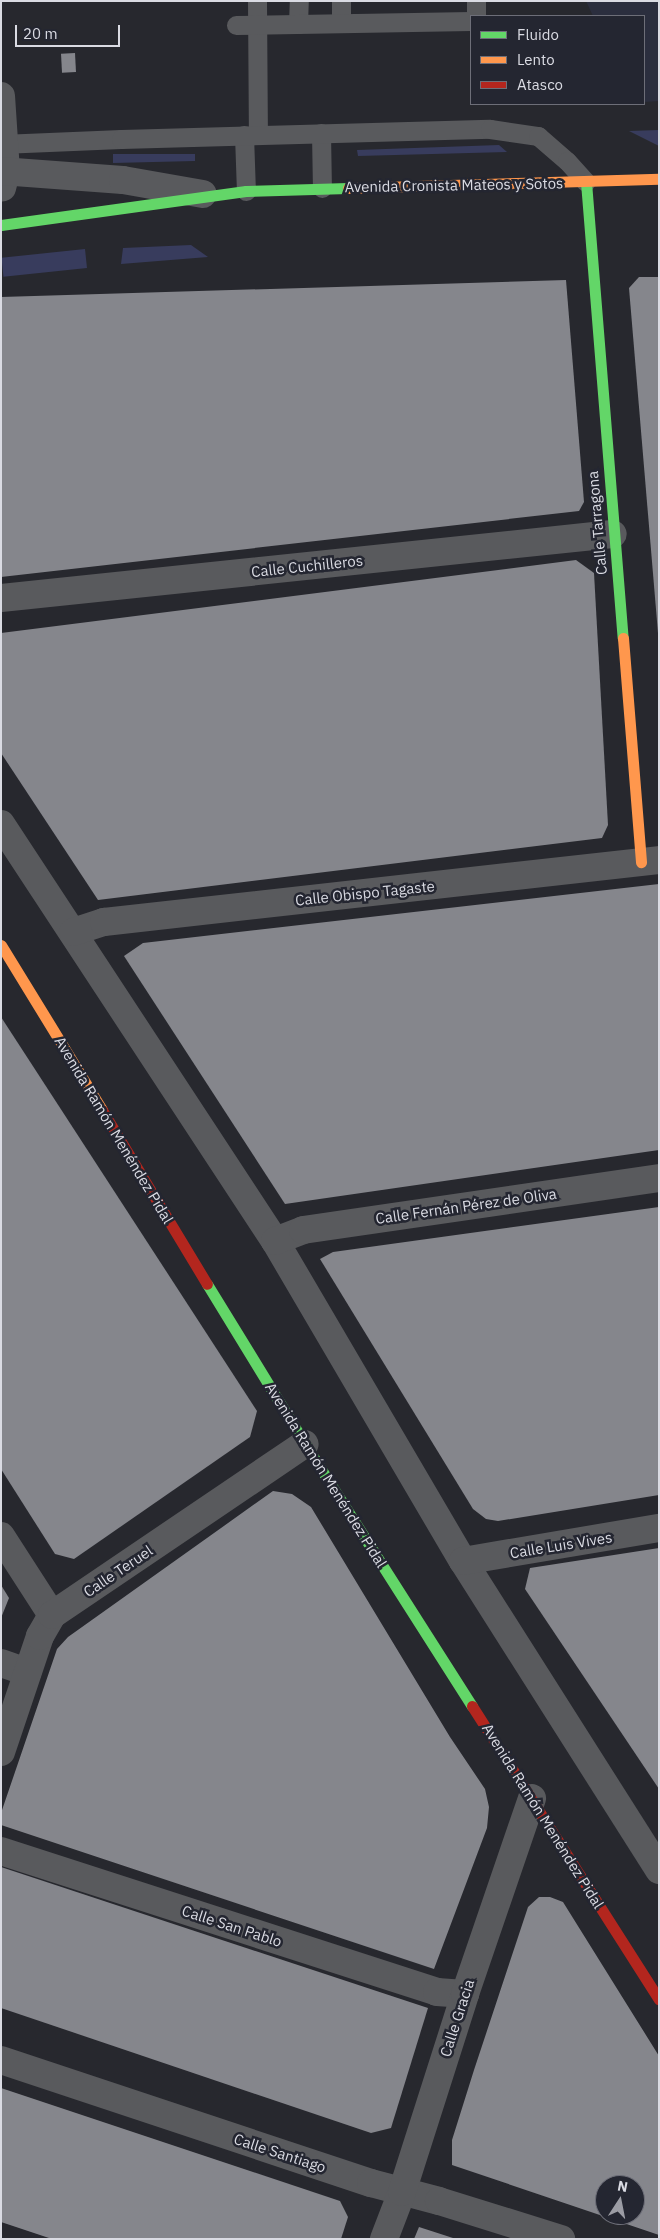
<!DOCTYPE html>
<html>
<head>
<meta charset="utf-8">
<style>
	body { margin:0 }
	#map { position:relative; width:660px; height:2240px; overflow:hidden; background:#27282e; font-family:"IBM Plex Sans",sans-serif }
	div>[style] { position:absolute }
	.built>* { inset:0; background:#2b2e3e }
	.green>* { inset:0; background:#383c5d; transform-origin:0 0 }
	.building>* { inset:0; background:#85868c; transform-origin:0 0 }
	.lane>* { height:19px; margin:-9.5px; padding:0 9.5px; transform-origin:9.5px; border-radius:9.5px; background:#595a5d }
	.street>* { height:28px; margin:-14px; padding:0 14px; transform-origin:14px; border-radius:14px; background:#595a5d }
	.fast>* { height:11px; margin:-5.5px; padding:0 5.5px; transform-origin:5.5px; border-radius:5.5px; background:#63d668 }
	.slow>* { height:11px; margin:-5.5px; padding:0 5.5px; transform-origin:5.5px; border-radius:5.5px; background:#ff974d }
	.jam>* { height:11px; margin:-5.5px; padding:0 5.5px; transform-origin:5.5px; border-radius:5.5px; background:#b3261e }
	span { translate:-50% -50%; white-space:nowrap; text-align:center; line-height:1.15; -webkit-text-stroke:5px #242631; paint-order:stroke }
	.street-label { font-size:15px; color:#dadbe3 }
	.frame { position:absolute; inset:0; border:2px solid #dadbe3; pointer-events:none }
	.legend { position:absolute; left:470px; top:15px; width:175px; height:90px; box-sizing:border-box; background:#242631; border:1px solid #6d6e78; margin:0; padding:6px 9px; list-style:none; font-size:15px; color:#dadbe3 }
	.legend li { display:flex; align-items:center; gap:10px; height:25px }
	.legend b { width:25px; border:1px solid #6d6e78 }
	.north { position:absolute; left:595px; top:2175px; width:50px; height:50px; box-sizing:border-box; background:#242631; border:1px solid #6d6e78; border-radius:50%; rotate:11deg; font-size:14px; font-weight:700; line-height:20px; text-align:center; color:#dadbe3 }
	.north::after { content:''; display:block; margin:auto; width:18px; height:22px; background:#9b9ca4; clip-path:polygon(50% 0,100% 100%,50% 72%,0 100%) }
	.scale { position:absolute; left:15px; top:25px; width:105px; height:22px; box-sizing:border-box; border:2px solid #dadbe3; border-top:0; padding-left:6px; font-size:15px; line-height:18px; white-space:nowrap; color:#dadbe3; -webkit-text-stroke:4px #242631; paint-order:stroke }
</style>
</head>
<body>
<div id="map">
	<div class="built">
		<i style="clip-path:polygon(586px 1px,659px 1px,659px 101px,644px 102px,644px 16px,593px 16px)"></i>
	</div>
	<div class="green">
		<i style="clip-path:polygon(659px 130px,659px 146px,629px 131px)"></i>
		<i style="clip-path:polygon(499px 145px,507px 152px,358px 156px,357px 150px)"></i>
		<i style="clip-path:polygon(113px 154px,195px 154px,195px 161px,113px 163px)"></i>
		<i style="clip-path:polygon(191px 245px,208px 257px,121px 264px,123px 248px)"></i>
		<i style="left:85px;top:249px;width:19px;height:84px;rotate:84deg"></i>
	</div>
	<div class="building">
		<i style="left:75px;top:53px;width:19px;height:14px;rotate:87deg"></i>
		<i style="clip-path:polygon(639px 277px,659px 277px,659px 645px,629px 288px)"></i>
		<i style="clip-path:polygon(566px 280px,584px 502px,579px 511px,1px 577px,1px 297px)"></i>
		<i style="clip-path:polygon(576px 560px,594px 573px,608px 825px,602px 838px,98px 900px,1px 753px,1px 633px)"></i>
		<i style="clip-path:polygon(659px 884px,659px 1150px,285px 1204px,124px 956px,143px 943px)"></i>
		<i style="clip-path:polygon(1px 1017px,257px 1411px,250px 1437px,74px 1559px,55px 1554px,1px 1469px)"></i>
		<i style="clip-path:polygon(659px 1207px,659px 1495px,498px 1521px,486px 1519px,473px 1509px,320px 1259px,333px 1252px)"></i>
		<i style="clip-path:polygon(273px 1491px,292px 1494px,311px 1507px,450px 1737px,485px 1789px,489px 1807px,487px 1828px,434px 1969px,1px 1825px,1px 1813px,57px 1649px,68px 1637px)"></i>
		<i style="clip-path:polygon(659px 1548px,659px 1789px,525px 1589px,530px 1568px)"></i>
		<i style="clip-path:polygon(1px 1585px,9px 1598px,1px 1618px)"></i>
		<i style="clip-path:polygon(1px 1867px,428px 2008px,391px 2128px,371px 2133px,1px 2008px)"></i>
		<i style="clip-path:polygon(evenodd,539px 1897px,550px 1897px,563px 1902px,659px 2056px,659px 2235px,452px 2165px,452px 2140px,474px 2070px,528px 1907px,539px 1897px,605px 2185px,635px 2185px,635px 2215px,605px 2215px,605px 2185px)"></i>
		<i style="clip-path:polygon(1px 2088px,340px 2201px,348px 2217px,341px 2239px,52px 2239px,1px 2222px)"></i>
		<i style="clip-path:polygon(419px 2227px,453px 2238px,453px 2239px,414px 2239px)"></i>
	</div>
	<div class="lane">
		<i style="left:257px;top:1px;width:134px;rotate:89.6deg"></i>
		<i style="left:341px;top:1px;width:22px;rotate:90deg"></i>
		<i style="left:476px;top:1px;width:15px;rotate:90deg"></i>
		<i style="left:298px;top:24px;width:23px;rotate:-88deg"></i>
		<i style="left:236px;top:25px;width:235px;rotate:-1deg"></i>
		<i style="left:321px;top:133px;width:55px;rotate:89deg"></i>
		<i style="left:244px;top:135px;width:56px;rotate:88deg"></i>
		<i style="left:1px;top:144px;width:120px;rotate:-2.4deg"></i>
		<i style="left:121px;top:139px;width:369px;rotate:-1.6deg"></i>
		<i style="left:490px;top:129px;width:49px;rotate:8.3deg"></i>
		<i style="left:538px;top:136px;width:38px;rotate:41deg"></i>
		<i style="left:567px;top:161px;width:28px;rotate:48deg"></i>
	</div>
	<div class="street">
		<i style="left:1px;top:96px;width:76px;rotate:86.2deg"></i>
		<i style="left:6px;top:172px;width:16px;rotate:104deg"></i>
		<i style="left:1px;top:171px;width:122px;rotate:4.2deg"></i>
		<i style="left:123px;top:180px;width:81px;rotate:9.9deg"></i>
		<i style="left:1px;top:598px;width:615px;rotate:-5.97deg"></i>
		<i style="left:1px;top:824px;width:499px;rotate:56.7deg"></i>
		<i style="left:275px;top:1241px;width:371px;rotate:59.6deg"></i>
		<i style="left:463px;top:1561px;width:366px;rotate:57.6deg"></i>
		<i style="left:73px;top:932px;width:33px;rotate:-18deg"></i>
		<i style="left:104px;top:922px;width:558px;rotate:-6.37deg"></i>
		<i style="left:275px;top:1241px;width:30px;rotate:-21deg"></i>
		<i style="left:303px;top:1230px;width:360px;rotate:-8.3deg"></i>
		<i style="left:1px;top:1536px;width:94px;rotate:57.2deg"></i>
		<i style="left:463px;top:1561px;width:199px;rotate:-9.6deg"></i>
		<i style="left:1px;top:1663px;width:28px;rotate:19deg"></i>
		<i style="left:1px;top:1752px;width:122px;rotate:-71.4deg"></i>
		<i style="left:40px;top:1636px;width:24px;rotate:-60deg"></i>
		<i style="left:52px;top:1615px;width:305px;rotate:-34.1deg"></i>
		<i style="left:1px;top:1851px;width:458px;rotate:17.9deg"></i>
		<i style="left:437px;top:1992px;width:28px;rotate:4deg"></i>
		<i style="left:1px;top:2060px;width:390px;rotate:18.4deg"></i>
		<i style="left:371px;top:2183px;width:70px;rotate:14.8deg"></i>
		<i style="left:439px;top:2201px;width:128px;rotate:17.3deg"></i>
		<i style="left:384px;top:2239px;width:50px;rotate:-69deg"></i>
		<i style="left:402px;top:2192px;width:208px;rotate:-72.3deg"></i>
		<i style="left:465px;top:1994px;width:207px;rotate:-71.1deg"></i>
	</div>
	<div class="fast">
		<i style="left:586px;top:182px;width:457px;rotate:85.4deg"></i>
		<i style="left:1px;top:225px;width:247px;rotate:-7.9deg"></i>
		<i style="left:246px;top:191px;width:102px;rotate:-1.7deg"></i>
		<i style="left:207px;top:1284px;width:188px;rotate:58.5deg"></i>
		<i style="left:305px;top:1444px;width:311px;rotate:57.5deg"></i>
	</div>
	<div class="slow">
		<i style="left:348px;top:188px;width:311px;rotate:-1.7deg"></i>
		<i style="left:623px;top:638px;width:225px;rotate:85.4deg"></i>
		<i style="left:1px;top:945px;width:193px;rotate:58.5deg"></i>
	</div>
	<div class="jam">
		<i style="left:102px;top:1110px;width:203px;rotate:58.9deg"></i>
		<i style="left:472px;top:1706px;width:348px;rotate:57.5deg"></i>
	</div>
	<div class="street-label">
		<span style="left:454px;top:185px;rotate:-1deg">Avenida Cronista Mateos y Sotos</span>
		<span style="left:597px;top:523px;rotate:-95deg">Calle Tarragona</span>
		<span style="left:307px;top:566px;rotate:-6deg">Calle Cuchilleros</span>
		<span style="left:365px;top:893px;rotate:-6deg">Calle Obispo Tagaste</span>
		<span style="left:114px;top:1130px;rotate:59deg">Avenida Ramón Menéndez Pidal</span>
		<span style="left:466px;top:1206px;rotate:-8deg">Calle Fernán Pérez de Oliva</span>
		<span style="left:326px;top:1475px;rotate:58deg">Avenida Ramón Menéndez Pidal</span>
		<span style="left:561px;top:1545px;rotate:-9deg">Calle Luis Vives</span>
		<span style="left:118px;top:1571px;rotate:-34deg">Calle Teruel</span>
		<span style="left:543px;top:1816px;rotate:58deg">Avenida Ramón Menéndez Pidal</span>
		<span style="left:232px;top:1926px;rotate:18deg">Calle San Pablo</span>
		<span style="left:457px;top:2018px;rotate:-72deg">Calle Gracia</span>
		<span style="left:280px;top:2153px;rotate:18deg">Calle Santiago</span>
	</div>
	<div class="frame"></div>
	<ul class="legend">
	<li><b style="height:6px;background:#63d668"></b>Fluido</li>
	<li><b style="height:6px;background:#ff974d"></b>Lento</li>
	<li><b style="height:6px;background:#b3261e"></b>Atasco</li>
	</ul>
	<div class="north">N</div>
	<div class="scale">20 m</div>
</div>
</body>
</html>
